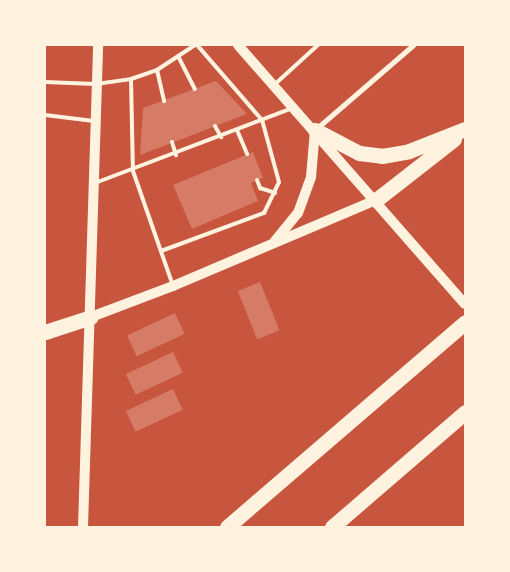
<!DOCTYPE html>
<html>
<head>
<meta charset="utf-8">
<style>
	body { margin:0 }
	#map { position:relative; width:510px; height:572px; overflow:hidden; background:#c8553d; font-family:"Sofia Sans Condensed",sans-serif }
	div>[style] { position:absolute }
	.building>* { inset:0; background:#d67c66; transform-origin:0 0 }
	.service>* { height:4px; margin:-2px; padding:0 2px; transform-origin:2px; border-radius:2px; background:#fff3e0 }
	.minor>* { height:5px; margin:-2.5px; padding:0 2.5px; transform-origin:2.5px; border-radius:2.5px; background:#fff3e0 }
	.secondary>* { height:10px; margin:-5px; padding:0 5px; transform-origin:5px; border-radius:5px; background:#fff3e0 }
	.motorway>* { height:15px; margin:-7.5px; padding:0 7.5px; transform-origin:7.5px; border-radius:7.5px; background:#fff3e0 }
	span { translate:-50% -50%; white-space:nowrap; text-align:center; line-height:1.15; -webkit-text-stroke:4px #fff3e0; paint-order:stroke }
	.frame { position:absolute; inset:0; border:46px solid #fff3e0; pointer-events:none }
</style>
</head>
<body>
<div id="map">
	<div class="building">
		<i style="clip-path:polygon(216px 81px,247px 114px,140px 155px,143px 108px)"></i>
		<i style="clip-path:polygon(253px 152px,263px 178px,251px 183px,258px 201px,192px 229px,173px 185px)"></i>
		<i style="left:260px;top:282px;width:52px;height:24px;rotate:68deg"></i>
		<i style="left:175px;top:313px;width:23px;height:53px;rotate:65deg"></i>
		<i style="left:173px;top:352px;width:23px;height:52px;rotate:65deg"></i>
		<i style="left:173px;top:389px;width:23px;height:52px;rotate:65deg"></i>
	</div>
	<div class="service">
		<i style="left:178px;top:56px;width:37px;rotate:63deg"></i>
		<i style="left:157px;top:70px;width:32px;rotate:77deg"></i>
		<i style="left:131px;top:79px;width:92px;rotate:88.8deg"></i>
		<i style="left:133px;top:171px;width:122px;rotate:70.8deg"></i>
		<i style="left:45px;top:82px;width:51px;rotate:2.2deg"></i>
		<i style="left:96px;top:84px;width:35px;rotate:-8deg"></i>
		<i style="left:131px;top:79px;width:28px;rotate:-19deg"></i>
		<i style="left:157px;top:70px;width:45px;rotate:-33.3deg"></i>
		<i style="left:274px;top:85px;width:59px;rotate:-42.3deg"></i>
		<i style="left:45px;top:115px;width:49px;rotate:7deg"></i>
		<i style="left:215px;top:126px;width:13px;rotate:61deg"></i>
		<i style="left:237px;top:130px;width:26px;rotate:67deg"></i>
		<i style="left:172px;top:142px;width:14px;rotate:73deg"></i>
		<i style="left:257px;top:180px;width:9px;rotate:69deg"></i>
		<i style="left:260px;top:188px;width:16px;rotate:18deg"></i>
		<i style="left:95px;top:183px;width:211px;rotate:-20.8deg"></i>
		<i style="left:161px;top:251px;width:110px;rotate:-20.3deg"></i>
		<i style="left:264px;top:213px;width:34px;rotate:-64deg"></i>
		<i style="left:279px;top:182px;width:64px;rotate:-105.3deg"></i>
		<i style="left:262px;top:120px;width:99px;rotate:-130.9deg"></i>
	</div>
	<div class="minor">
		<i style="left:317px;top:128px;width:127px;rotate:-40.8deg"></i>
	</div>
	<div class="secondary">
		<i style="left:238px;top:45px;width:344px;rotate:48.8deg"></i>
		<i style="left:275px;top:241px;width:36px;rotate:-51deg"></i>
		<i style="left:298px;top:213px;width:38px;rotate:-70deg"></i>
		<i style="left:311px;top:177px;width:47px;rotate:-85.1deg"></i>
		<i style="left:91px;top:317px;width:88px;rotate:-20.7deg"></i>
		<i style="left:173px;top:286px;width:220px;rotate:-23deg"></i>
		<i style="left:83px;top:527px;width:482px;rotate:-88.2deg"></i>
	</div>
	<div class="motorway">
		<i style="left:315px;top:130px;width:50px;rotate:27.6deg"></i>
		<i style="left:359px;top:153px;width:23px;rotate:7deg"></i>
		<i style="left:382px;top:156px;width:27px;rotate:-10deg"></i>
		<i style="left:409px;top:151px;width:60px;rotate:-21.4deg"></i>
		<i style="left:376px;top:200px;width:99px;rotate:-38deg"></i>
		<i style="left:45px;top:332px;width:48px;rotate:-18.1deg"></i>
		<i style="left:227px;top:527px;width:314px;rotate:-40.7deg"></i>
		<i style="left:332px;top:527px;width:176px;rotate:-40.8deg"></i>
	</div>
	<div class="frame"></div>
</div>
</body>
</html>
